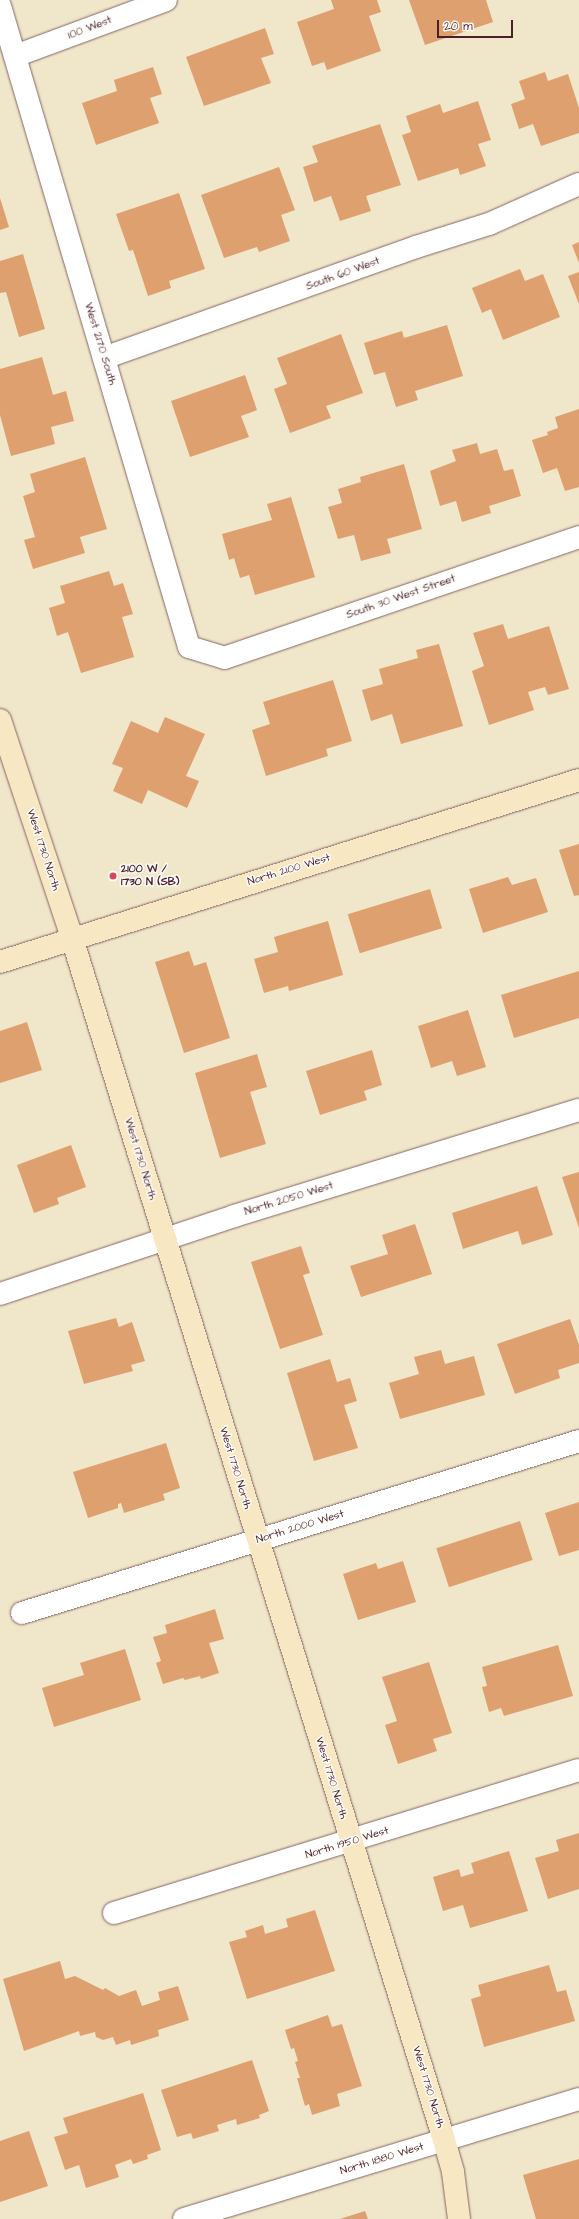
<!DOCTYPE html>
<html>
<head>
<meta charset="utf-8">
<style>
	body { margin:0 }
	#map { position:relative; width:579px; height:2219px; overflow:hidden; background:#f0e6ca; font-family:"Architects Daughter",sans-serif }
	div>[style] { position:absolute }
	.building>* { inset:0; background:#dea06f; transform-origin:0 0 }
	.roads { filter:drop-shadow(0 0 1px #846563) drop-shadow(0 0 1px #846563) }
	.street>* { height:22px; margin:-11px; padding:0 11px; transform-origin:11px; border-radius:11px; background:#fff }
	.secondary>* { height:22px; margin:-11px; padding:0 11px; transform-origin:11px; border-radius:11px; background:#f7e8c3 }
	.dots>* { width:11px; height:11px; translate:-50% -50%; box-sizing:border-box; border:2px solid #fdfcf7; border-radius:50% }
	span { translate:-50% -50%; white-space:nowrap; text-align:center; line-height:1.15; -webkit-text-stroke:3px #fdfcf7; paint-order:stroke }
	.street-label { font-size:11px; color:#4a1f2b }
	.poi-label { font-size:11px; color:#4a1f2b; font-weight:700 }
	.left { translate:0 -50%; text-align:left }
	.scale { position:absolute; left:437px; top:20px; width:76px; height:18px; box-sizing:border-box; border:2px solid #4a1f2b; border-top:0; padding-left:5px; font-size:12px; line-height:14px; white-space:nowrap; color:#4a1f2b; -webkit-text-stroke:3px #fdfcf7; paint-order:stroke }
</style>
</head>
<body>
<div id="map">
	<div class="building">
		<i style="clip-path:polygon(331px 0,377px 0,381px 12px,369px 16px,381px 51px,327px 70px,324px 62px,312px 66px,297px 22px,334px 9px)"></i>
		<i style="clip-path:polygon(409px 0,486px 0,493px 22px,425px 45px)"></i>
		<i style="clip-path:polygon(265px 28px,274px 54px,261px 58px,271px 83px,204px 106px,186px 57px)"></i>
		<i style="clip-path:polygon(153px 67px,162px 94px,150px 98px,159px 123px,96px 145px,82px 103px,117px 91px,114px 80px)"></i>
		<i style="clip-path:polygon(545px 72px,548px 81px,568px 74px,579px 108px,579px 133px,541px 146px,533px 124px,519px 129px,511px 104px,525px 99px,519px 81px)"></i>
		<i style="clip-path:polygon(478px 101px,491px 140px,478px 144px,486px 166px,460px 175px,458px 168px,418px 181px,402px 135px,411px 132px,406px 116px,440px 104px,443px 113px)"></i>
		<i style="clip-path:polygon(380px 124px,401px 185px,366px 196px,371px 211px,340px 221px,331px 196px,314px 202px,303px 167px,318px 162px,312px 146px)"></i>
		<i style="clip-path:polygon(279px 167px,295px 210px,281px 215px,290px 241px,259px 252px,257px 247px,224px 258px,201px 195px)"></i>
		<i style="clip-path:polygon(179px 193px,205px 269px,169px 281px,171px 288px,148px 296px,133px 250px,129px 251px,116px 214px)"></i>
		<i style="clip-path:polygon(0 198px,9px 227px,0 230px)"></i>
		<i style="clip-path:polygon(579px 242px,579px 263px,572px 245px)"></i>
		<i style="clip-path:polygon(23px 254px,45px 329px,19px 337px,6px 292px,0 293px,0 261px)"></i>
		<i style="clip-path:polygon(520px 269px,525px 281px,543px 274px,560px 317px,503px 340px,491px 309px,482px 313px,472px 288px)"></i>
		<i style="clip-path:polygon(579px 272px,579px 304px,568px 276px)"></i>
		<i style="clip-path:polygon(447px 325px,463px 376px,415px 391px,418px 400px,396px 407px,385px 372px,374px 375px,364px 343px,402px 331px,404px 338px)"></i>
		<i style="clip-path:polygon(341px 334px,363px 393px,326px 406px,331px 418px,290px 433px,274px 389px,287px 384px,277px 358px)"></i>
		<i style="clip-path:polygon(42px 357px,53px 395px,66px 391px,74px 421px,51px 427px,55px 444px,11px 456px,0 415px,0 369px)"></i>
		<i style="clip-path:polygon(245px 375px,257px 410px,241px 416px,249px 437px,190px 457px,171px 401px)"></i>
		<i style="clip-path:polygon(579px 409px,579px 487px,565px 491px,557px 468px,543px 473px,532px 440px,548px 435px,547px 432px,558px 428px,555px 417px)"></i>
		<i style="clip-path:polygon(477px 443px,480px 454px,497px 449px,504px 471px,513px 469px,521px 496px,489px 506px,491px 513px,462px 522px,456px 501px,440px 506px,430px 471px,456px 461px,452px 450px)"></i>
		<i style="clip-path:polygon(85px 457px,107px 529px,80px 537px,85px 553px,33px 569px,24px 540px,35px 537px,23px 496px,35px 492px,30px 474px)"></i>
		<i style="clip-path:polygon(404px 464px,422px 529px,387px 539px,391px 553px,361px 561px,354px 535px,338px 539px,328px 507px,342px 503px,338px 489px,361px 482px,360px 477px)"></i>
		<i style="clip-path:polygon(291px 497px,315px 577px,255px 595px,249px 575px,240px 578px,234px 558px,229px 560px,222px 534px,272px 520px,267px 504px)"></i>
		<i style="clip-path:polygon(109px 571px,114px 586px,123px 583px,133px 614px,122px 617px,134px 657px,81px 673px,68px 632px,57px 636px,49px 608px,65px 603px,60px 586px)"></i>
		<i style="clip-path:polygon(503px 624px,508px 639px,549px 626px,569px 689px,548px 695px,545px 687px,528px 692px,534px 710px,489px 725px,472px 671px,484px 666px,473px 633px)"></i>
		<i style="clip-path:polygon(439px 644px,463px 726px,401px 744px,392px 714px,371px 721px,362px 690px,383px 684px,379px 669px,418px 658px,416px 650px)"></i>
		<i style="clip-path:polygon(333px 680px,352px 741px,326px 749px,328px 756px,266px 776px,252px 730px,270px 724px,263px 702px)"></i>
		<i style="clip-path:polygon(165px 717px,205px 734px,186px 776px,199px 781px,187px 808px,148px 790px,142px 804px,113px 791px,123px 768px,112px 764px,131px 721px,158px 733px)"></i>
		<i style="clip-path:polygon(579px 844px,579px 895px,574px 896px,559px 850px)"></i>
		<i style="clip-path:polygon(508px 877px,512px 885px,536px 878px,548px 912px,483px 933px,469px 889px)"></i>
		<i style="left:430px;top:889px;width:41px;height:86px;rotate:73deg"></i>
		<i style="clip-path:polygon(328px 921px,343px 975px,289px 991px,288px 986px,264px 993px,254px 959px,278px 952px,274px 937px)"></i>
		<i style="clip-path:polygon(189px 951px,194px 966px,206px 962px,230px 1038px,184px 1053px,155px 962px)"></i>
		<i style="clip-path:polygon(579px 971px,579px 1018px,514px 1038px,501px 995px)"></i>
		<i style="clip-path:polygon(468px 1010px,486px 1067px,457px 1076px,452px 1061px,431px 1068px,418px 1026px)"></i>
		<i style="clip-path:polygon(27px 1022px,42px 1070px,0 1083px,0 1031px)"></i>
		<i style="clip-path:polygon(372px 1050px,382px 1085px,364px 1091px,367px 1100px,320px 1115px,306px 1071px)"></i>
		<i style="clip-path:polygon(257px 1054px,267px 1087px,250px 1092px,266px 1144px,220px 1158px,195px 1073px)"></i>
		<i style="clip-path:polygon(71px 1145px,86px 1187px,57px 1198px,59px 1204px,34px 1213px,17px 1165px)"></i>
		<i style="clip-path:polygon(579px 1172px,579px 1228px,562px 1177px)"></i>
		<i style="clip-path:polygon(537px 1186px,553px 1235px,522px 1245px,518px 1231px,463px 1249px,452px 1213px)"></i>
		<i style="clip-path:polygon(415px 1224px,432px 1274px,361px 1297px,350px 1266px,388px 1254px,382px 1235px)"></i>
		<i style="clip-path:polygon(301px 1246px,310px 1273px,303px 1275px,323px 1335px,280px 1349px,251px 1262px)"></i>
		<i style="clip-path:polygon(116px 1318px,119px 1327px,132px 1322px,145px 1361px,131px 1365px,133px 1371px,84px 1384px,68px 1331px)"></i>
		<i style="clip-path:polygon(570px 1319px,579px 1345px,579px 1363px,558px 1370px,560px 1378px,515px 1394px,497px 1344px)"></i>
		<i style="clip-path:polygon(441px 1350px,445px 1364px,474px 1356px,485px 1395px,400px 1419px,389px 1383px,419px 1374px,414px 1357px)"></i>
		<i style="clip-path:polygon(330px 1359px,337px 1382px,350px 1378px,357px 1401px,344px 1405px,358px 1448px,314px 1461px,287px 1373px)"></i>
		<i style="clip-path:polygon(166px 1443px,180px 1488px,163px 1494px,165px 1500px,124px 1513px,121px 1503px,118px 1504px,118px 1508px,88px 1518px,73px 1472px)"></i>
		<i style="clip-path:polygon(579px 1502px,579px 1550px,559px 1556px,545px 1513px)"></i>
		<i style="left:520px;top:1521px;width:41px;height:88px;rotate:72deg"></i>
		<i style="clip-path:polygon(403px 1561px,416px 1602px,358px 1620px,343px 1574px,376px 1563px,378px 1569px)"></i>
		<i style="clip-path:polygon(215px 1609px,224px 1639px,209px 1643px,219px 1673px,201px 1679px,200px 1676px,185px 1680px,183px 1678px,163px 1684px,156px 1663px,161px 1661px,153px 1637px,167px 1633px,165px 1625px)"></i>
		<i style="clip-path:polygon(558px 1645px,573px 1696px,504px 1716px,501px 1708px,489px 1712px,482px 1687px,487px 1686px,482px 1667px)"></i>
		<i style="clip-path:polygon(125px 1649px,141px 1700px,54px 1727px,42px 1688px,84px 1675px,80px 1663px)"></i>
		<i style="clip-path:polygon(429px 1662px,452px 1733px,433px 1739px,437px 1751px,398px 1764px,385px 1725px,397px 1721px,382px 1677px)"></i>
		<i style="clip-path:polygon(579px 1833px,579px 1889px,548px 1899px,535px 1858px,559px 1851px,556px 1840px)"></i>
		<i style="clip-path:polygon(509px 1851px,528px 1911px,470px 1928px,463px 1905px,443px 1911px,433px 1877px,459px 1869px,461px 1877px,474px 1873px,471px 1863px)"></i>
		<i style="clip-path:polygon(315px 1910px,335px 1971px,247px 1999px,229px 1942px,247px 1937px,245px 1931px,263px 1925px,265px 1934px,288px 1927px,286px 1919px)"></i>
		<i style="clip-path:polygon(60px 1961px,65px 1979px,75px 1976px,103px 1990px,105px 1988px,119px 1996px,136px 1990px,142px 2006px,160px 2000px,158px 1992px,178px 1986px,189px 2020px,158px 2030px,159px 2036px,131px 2045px,130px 2040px,116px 2045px,113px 2037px,103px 2040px,96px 2037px,95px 2032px,80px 2036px,79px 2031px,24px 2051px,3px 1979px)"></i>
		<i style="clip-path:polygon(549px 1965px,557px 1992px,566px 1990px,575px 2021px,484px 2047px,471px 1999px,481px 1996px,478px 1985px)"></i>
		<i style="clip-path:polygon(328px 2015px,332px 2027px,342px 2024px,362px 2086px,337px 2094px,340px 2106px,312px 2115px,309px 2104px,305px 2106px,297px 2078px,300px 2078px,295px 2062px,298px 2061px,294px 2048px,291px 2049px,285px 2030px)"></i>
		<i style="clip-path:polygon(252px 2060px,269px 2111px,259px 2115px,260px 2118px,237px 2125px,236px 2119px,217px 2125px,219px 2131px,193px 2139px,191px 2133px,177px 2137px,161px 2090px)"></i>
		<i style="clip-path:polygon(143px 2093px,161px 2150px,147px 2155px,148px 2159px,133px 2164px,131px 2159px,115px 2165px,119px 2177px,86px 2188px,79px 2165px,65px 2170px,54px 2137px,68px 2133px,63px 2118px)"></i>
		<i style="clip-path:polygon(29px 2131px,48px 2186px,0 2202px,0 2141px)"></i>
		<i style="clip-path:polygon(579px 2159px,579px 2219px,536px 2219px,523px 2175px)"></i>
		<i style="clip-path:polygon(365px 2211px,368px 2219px,340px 2219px)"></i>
	</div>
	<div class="roads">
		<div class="street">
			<i style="left:0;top:6px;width:668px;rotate:73.57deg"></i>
			<i style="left:189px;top:647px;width:37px;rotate:17deg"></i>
			<i style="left:224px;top:658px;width:375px;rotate:-18.8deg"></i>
			<i style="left:15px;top:56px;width:161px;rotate:-20.3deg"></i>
			<i style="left:104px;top:358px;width:331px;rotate:-19.6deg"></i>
			<i style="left:416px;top:247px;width:77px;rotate:-17.5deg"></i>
			<i style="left:489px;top:224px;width:98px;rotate:-24deg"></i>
			<i style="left:0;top:1294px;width:247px;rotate:-18.4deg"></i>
			<i style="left:234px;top:1216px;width:361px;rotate:-17.1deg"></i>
			<i style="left:22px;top:1613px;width:583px;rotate:-17.16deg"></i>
			<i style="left:114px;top:1913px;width:486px;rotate:-17.1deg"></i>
			<i style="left:184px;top:2219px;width:413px;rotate:-16.9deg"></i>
		</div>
		<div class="secondary">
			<i style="left:0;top:720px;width:230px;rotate:71.7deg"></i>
			<i style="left:72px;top:938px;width:1258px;rotate:72.8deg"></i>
			<i style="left:444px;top:2140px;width:33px;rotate:74deg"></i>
			<i style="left:453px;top:2172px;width:47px;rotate:82.7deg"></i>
			<i style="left:0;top:962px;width:607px;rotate:-17.45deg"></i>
		</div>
	</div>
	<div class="dots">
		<i style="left:113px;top:876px;background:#d1495b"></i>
	</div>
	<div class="street-label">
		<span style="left:90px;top:28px;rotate:-21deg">100 West</span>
		<span style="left:343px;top:274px;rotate:-20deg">South 60 West</span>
		<span style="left:100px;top:344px;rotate:73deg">West 2170 South</span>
		<span style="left:401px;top:597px;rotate:-19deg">South 30 West Street</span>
		<span style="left:43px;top:850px;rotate:72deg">West 1730 North</span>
		<span style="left:289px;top:870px;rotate:-17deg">North 2100 West</span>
		<span style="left:140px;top:1159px;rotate:73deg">West 1730 North</span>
		<span style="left:289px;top:1199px;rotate:-17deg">North 2050 West</span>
		<span style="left:235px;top:1468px;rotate:73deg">West 1730 North</span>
		<span style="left:300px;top:1527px;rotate:-17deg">North 2000 West</span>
		<span style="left:331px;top:1778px;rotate:73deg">West 1730 North</span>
		<span style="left:347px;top:1843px;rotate:-17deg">North 1950 West</span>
		<span style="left:428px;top:2087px;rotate:73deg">West 1730 North</span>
		<span style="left:382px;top:2159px;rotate:-17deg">North 1880 West</span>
	</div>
	<div class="poi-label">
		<span class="left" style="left:121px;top:876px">2100 W /<br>1730 N (SB)</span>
	</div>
	<div class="scale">20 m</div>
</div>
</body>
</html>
